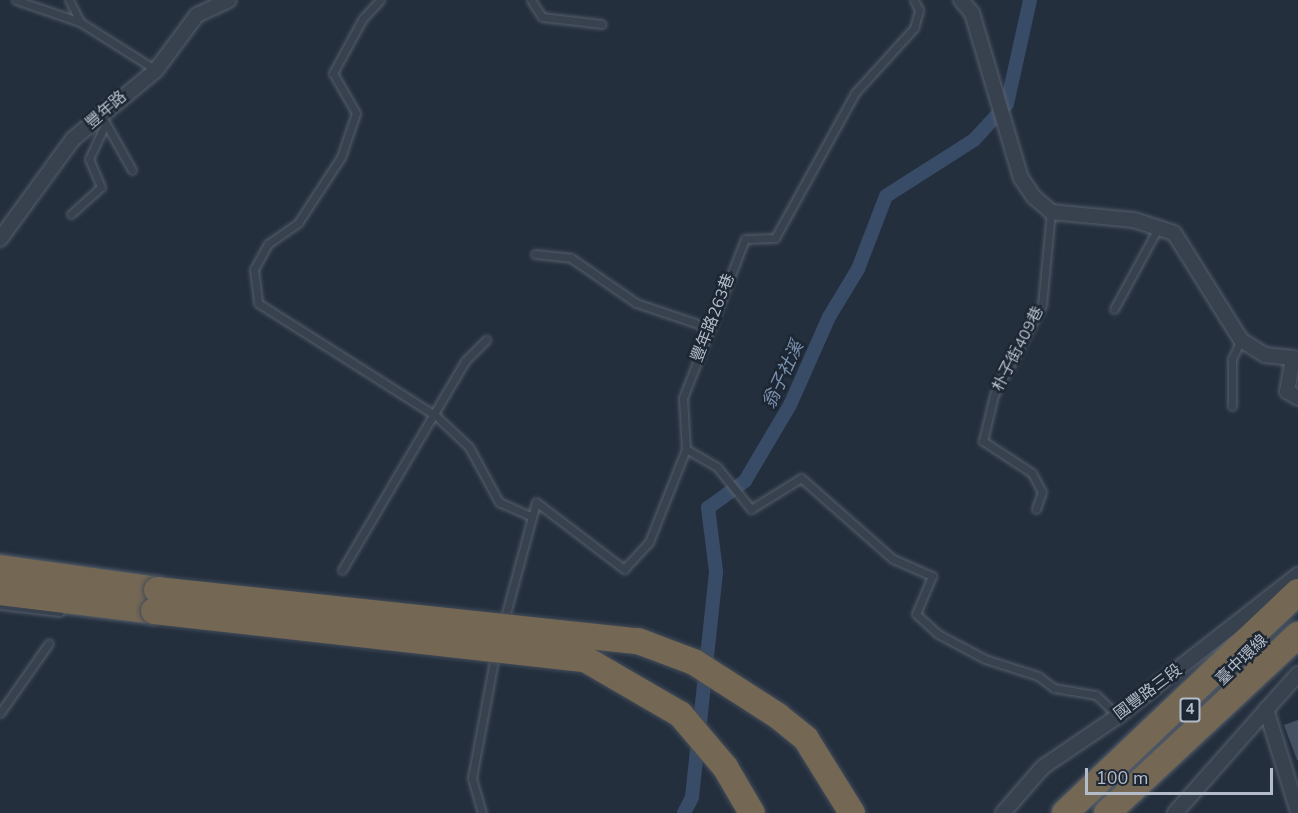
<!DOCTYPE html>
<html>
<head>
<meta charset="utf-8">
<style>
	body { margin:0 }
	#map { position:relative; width:1298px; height:813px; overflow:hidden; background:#242f3e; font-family:"Nunito Sans","Noto Sans TC",sans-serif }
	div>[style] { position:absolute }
	.canal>* { height:14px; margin:-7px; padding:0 7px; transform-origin:7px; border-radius:7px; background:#394c67 }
	.building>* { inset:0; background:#455162 }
	.roads { filter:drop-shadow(0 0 2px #565f6c) drop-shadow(0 0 2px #565f6c) }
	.lane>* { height:7px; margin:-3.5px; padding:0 3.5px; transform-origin:3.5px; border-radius:3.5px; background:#38414e }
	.street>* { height:14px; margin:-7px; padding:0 7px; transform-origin:7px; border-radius:7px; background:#38414e }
	.highway>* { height:26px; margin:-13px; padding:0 13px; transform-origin:13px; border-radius:13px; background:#746855 }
	.bridges { filter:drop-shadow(0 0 2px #434c59) drop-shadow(0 0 2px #434c59) }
	.highway-bridge>* { height:26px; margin:-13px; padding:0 13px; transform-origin:13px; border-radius:13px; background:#746855 }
	span { translate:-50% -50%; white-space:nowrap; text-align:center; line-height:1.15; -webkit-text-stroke:5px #1d2633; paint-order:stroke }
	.shield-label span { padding:2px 4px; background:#1d2633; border:2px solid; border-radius:4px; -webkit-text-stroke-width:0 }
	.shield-label { font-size:15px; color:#b4bcc9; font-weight:700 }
	.street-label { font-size:16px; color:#b4bcc9 }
	.water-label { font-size:18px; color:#7c92b1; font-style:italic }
	.scale { position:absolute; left:1085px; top:768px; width:188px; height:27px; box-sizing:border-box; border:3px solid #b4bcc9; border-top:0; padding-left:8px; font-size:18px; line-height:21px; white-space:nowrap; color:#b4bcc9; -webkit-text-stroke:4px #1d2633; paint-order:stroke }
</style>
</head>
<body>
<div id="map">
	<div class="canal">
		<i style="left:684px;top:813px;width:18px;rotate:-63deg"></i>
		<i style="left:692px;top:797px;width:227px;rotate:-83.9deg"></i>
		<i style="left:716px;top:571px;width:64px;rotate:-97.2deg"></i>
		<i style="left:708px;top:508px;width:46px;rotate:-36.1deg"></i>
		<i style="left:745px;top:481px;width:88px;rotate:-59.4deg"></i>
		<i style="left:790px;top:405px;width:96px;rotate:-66.1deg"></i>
		<i style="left:829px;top:317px;width:56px;rotate:-58.9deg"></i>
		<i style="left:858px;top:269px;width:78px;rotate:-69deg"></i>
		<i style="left:886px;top:196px;width:104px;rotate:-32.5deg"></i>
		<i style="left:974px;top:140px;width:49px;rotate:-47.5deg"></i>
		<i style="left:1007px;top:104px;width:107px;rotate:-77.5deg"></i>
	</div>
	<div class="building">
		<i style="clip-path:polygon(1298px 720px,1298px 760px,1297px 760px,1284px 725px)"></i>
	</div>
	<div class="roads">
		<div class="lane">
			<i style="left:16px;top:0;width:68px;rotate:19deg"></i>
			<i style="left:80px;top:22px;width:90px;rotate:32.3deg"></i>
			<i style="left:69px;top:0;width:25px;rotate:63deg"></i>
			<i style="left:380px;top:0;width:25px;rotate:133deg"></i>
			<i style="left:363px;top:18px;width:63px;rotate:118.6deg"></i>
			<i style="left:333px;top:73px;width:46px;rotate:60.1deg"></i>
			<i style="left:356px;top:113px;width:46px;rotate:108.8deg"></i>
			<i style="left:341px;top:157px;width:79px;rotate:123.1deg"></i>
			<i style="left:298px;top:223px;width:37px;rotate:145deg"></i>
			<i style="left:268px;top:244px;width:29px;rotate:119deg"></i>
			<i style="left:254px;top:269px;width:34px;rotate:83deg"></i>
			<i style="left:258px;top:303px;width:211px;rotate:32.4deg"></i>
			<i style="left:436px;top:416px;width:45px;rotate:43.2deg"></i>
			<i style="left:469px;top:447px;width:63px;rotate:61.4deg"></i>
			<i style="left:499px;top:502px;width:34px;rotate:24deg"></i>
			<i style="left:531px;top:0;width:20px;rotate:57deg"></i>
			<i style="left:542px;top:17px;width:60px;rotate:6.7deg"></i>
			<i style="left:105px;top:122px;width:55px;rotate:60.6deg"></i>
			<i style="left:71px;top:214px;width:40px;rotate:-42deg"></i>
			<i style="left:101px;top:187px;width:30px;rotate:-113deg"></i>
			<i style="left:89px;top:159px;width:38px;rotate:-65deg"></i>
			<i style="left:535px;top:254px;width:36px;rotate:6deg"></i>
			<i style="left:571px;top:258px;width:79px;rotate:34.7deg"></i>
			<i style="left:636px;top:303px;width:75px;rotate:18.7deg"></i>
			<i style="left:1114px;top:309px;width:92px;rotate:-61.5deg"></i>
			<i style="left:1232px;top:406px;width:47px;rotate:-90deg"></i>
			<i style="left:1232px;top:359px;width:21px;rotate:-65deg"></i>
			<i style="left:686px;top:449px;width:36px;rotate:30deg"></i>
			<i style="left:717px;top:467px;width:54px;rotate:51deg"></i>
			<i style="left:751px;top:509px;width:59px;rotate:-31.8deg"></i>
			<i style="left:801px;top:478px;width:123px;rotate:41.4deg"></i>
			<i style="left:893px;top:559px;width:43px;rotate:23.6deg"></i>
			<i style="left:932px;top:576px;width:41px;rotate:112.8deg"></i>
			<i style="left:916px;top:614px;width:30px;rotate:42deg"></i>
			<i style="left:938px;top:634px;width:53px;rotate:28deg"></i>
			<i style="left:985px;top:659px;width:56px;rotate:17.8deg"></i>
			<i style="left:1038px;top:676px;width:20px;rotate:37deg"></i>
			<i style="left:1054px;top:688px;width:43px;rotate:9.5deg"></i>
			<i style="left:1096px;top:695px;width:30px;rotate:44deg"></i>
			<i style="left:1036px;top:509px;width:18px;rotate:-71deg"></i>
			<i style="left:1042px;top:492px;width:21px;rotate:-118deg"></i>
			<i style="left:1032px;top:473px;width:59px;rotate:-146.9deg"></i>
			<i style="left:983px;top:441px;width:47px;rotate:-76.6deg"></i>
			<i style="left:994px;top:395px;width:102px;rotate:-61.9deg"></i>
			<i style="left:1042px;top:305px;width:93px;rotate:-84.5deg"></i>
			<i style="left:342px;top:570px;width:243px;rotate:-59.5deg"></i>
			<i style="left:465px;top:361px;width:30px;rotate:-45deg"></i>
			<i style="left:0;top:605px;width:60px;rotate:6.7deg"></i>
			<i style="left:504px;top:621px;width:123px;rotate:-74.9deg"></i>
			<i style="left:536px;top:502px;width:111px;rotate:37.3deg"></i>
			<i style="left:624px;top:569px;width:37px;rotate:-47deg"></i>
			<i style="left:649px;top:542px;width:100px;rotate:-68.3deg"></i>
			<i style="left:686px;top:449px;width:51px;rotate:-93.4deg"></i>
			<i style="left:683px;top:398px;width:171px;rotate:-68.7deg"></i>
			<i style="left:745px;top:239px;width:30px;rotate:-2deg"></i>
			<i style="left:775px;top:238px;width:166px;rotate:-61.1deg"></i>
			<i style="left:855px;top:93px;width:88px;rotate:-47.8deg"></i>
			<i style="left:914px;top:28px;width:19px;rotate:-74deg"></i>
			<i style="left:919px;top:10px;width:11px;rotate:-117deg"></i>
			<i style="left:0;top:713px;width:85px;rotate:-55deg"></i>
			<i style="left:482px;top:813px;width:36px;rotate:-106deg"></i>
			<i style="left:472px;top:778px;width:125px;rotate:-79.4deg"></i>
		</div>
		<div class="street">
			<i style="left:961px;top:0;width:17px;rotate:50deg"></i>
			<i style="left:972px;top:13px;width:172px;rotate:73.5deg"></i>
			<i style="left:1021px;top:178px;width:23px;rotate:56deg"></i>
			<i style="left:1034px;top:197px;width:23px;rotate:41deg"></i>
			<i style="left:1051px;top:212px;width:83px;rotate:5.5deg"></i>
			<i style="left:1134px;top:220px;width:42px;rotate:18deg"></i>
			<i style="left:1174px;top:233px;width:126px;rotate:57.9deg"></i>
			<i style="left:1241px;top:340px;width:28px;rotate:32deg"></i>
			<i style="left:1265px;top:355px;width:28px;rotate:6deg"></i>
			<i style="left:1293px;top:358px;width:34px;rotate:100deg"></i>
			<i style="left:1287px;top:391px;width:13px;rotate:32deg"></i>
			<i style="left:0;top:239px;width:124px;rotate:-53.9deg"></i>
			<i style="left:73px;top:139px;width:108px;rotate:-39.7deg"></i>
			<i style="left:156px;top:70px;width:69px;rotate:-53.3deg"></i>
			<i style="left:197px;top:15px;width:35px;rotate:-25deg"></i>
			<i style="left:1266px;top:709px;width:108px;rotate:72.7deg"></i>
			<i style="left:1003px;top:813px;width:61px;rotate:-49deg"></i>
			<i style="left:1043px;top:767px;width:91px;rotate:-34.2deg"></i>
			<i style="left:1118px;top:716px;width:229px;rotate:-38.1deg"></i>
			<i style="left:1175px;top:813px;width:186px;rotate:-48.5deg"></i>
		</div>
		<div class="highway">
			<i style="left:0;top:568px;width:159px;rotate:8deg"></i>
			<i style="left:0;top:592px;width:155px;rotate:7deg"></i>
			<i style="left:1065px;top:813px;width:321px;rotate:-43.5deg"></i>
			<i style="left:1107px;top:813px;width:261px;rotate:-43deg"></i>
		</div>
	</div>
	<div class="bridges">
		<div class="highway-bridge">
			<i style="left:157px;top:590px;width:484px;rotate:6.1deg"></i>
			<i style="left:638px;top:641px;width:60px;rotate:20.6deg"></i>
			<i style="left:694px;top:662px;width:100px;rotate:32.7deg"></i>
			<i style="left:778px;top:716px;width:36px;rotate:39deg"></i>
			<i style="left:806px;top:739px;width:87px;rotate:58.1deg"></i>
			<i style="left:154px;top:611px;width:434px;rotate:6.4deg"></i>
			<i style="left:585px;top:659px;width:110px;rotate:30.1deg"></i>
			<i style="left:680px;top:714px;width:70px;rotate:49.7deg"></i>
			<i style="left:725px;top:767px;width:53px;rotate:59.6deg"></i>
		</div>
	</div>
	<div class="shield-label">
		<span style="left:1190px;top:710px">4</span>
	</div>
	<div class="street-label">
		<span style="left:106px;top:110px;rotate:-41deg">豐年路</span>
		<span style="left:713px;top:318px;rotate:-69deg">豐年路263巷</span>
		<span style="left:1018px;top:349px;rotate:-63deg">朴子街409巷</span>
		<span style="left:1242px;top:660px;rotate:-44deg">臺中環線</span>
		<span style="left:1148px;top:692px;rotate:-37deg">國豐路三段</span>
	</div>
	<div class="water-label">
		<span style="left:783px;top:375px;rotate:-65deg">翁子社溪</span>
	</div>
	<div class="scale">100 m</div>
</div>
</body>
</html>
